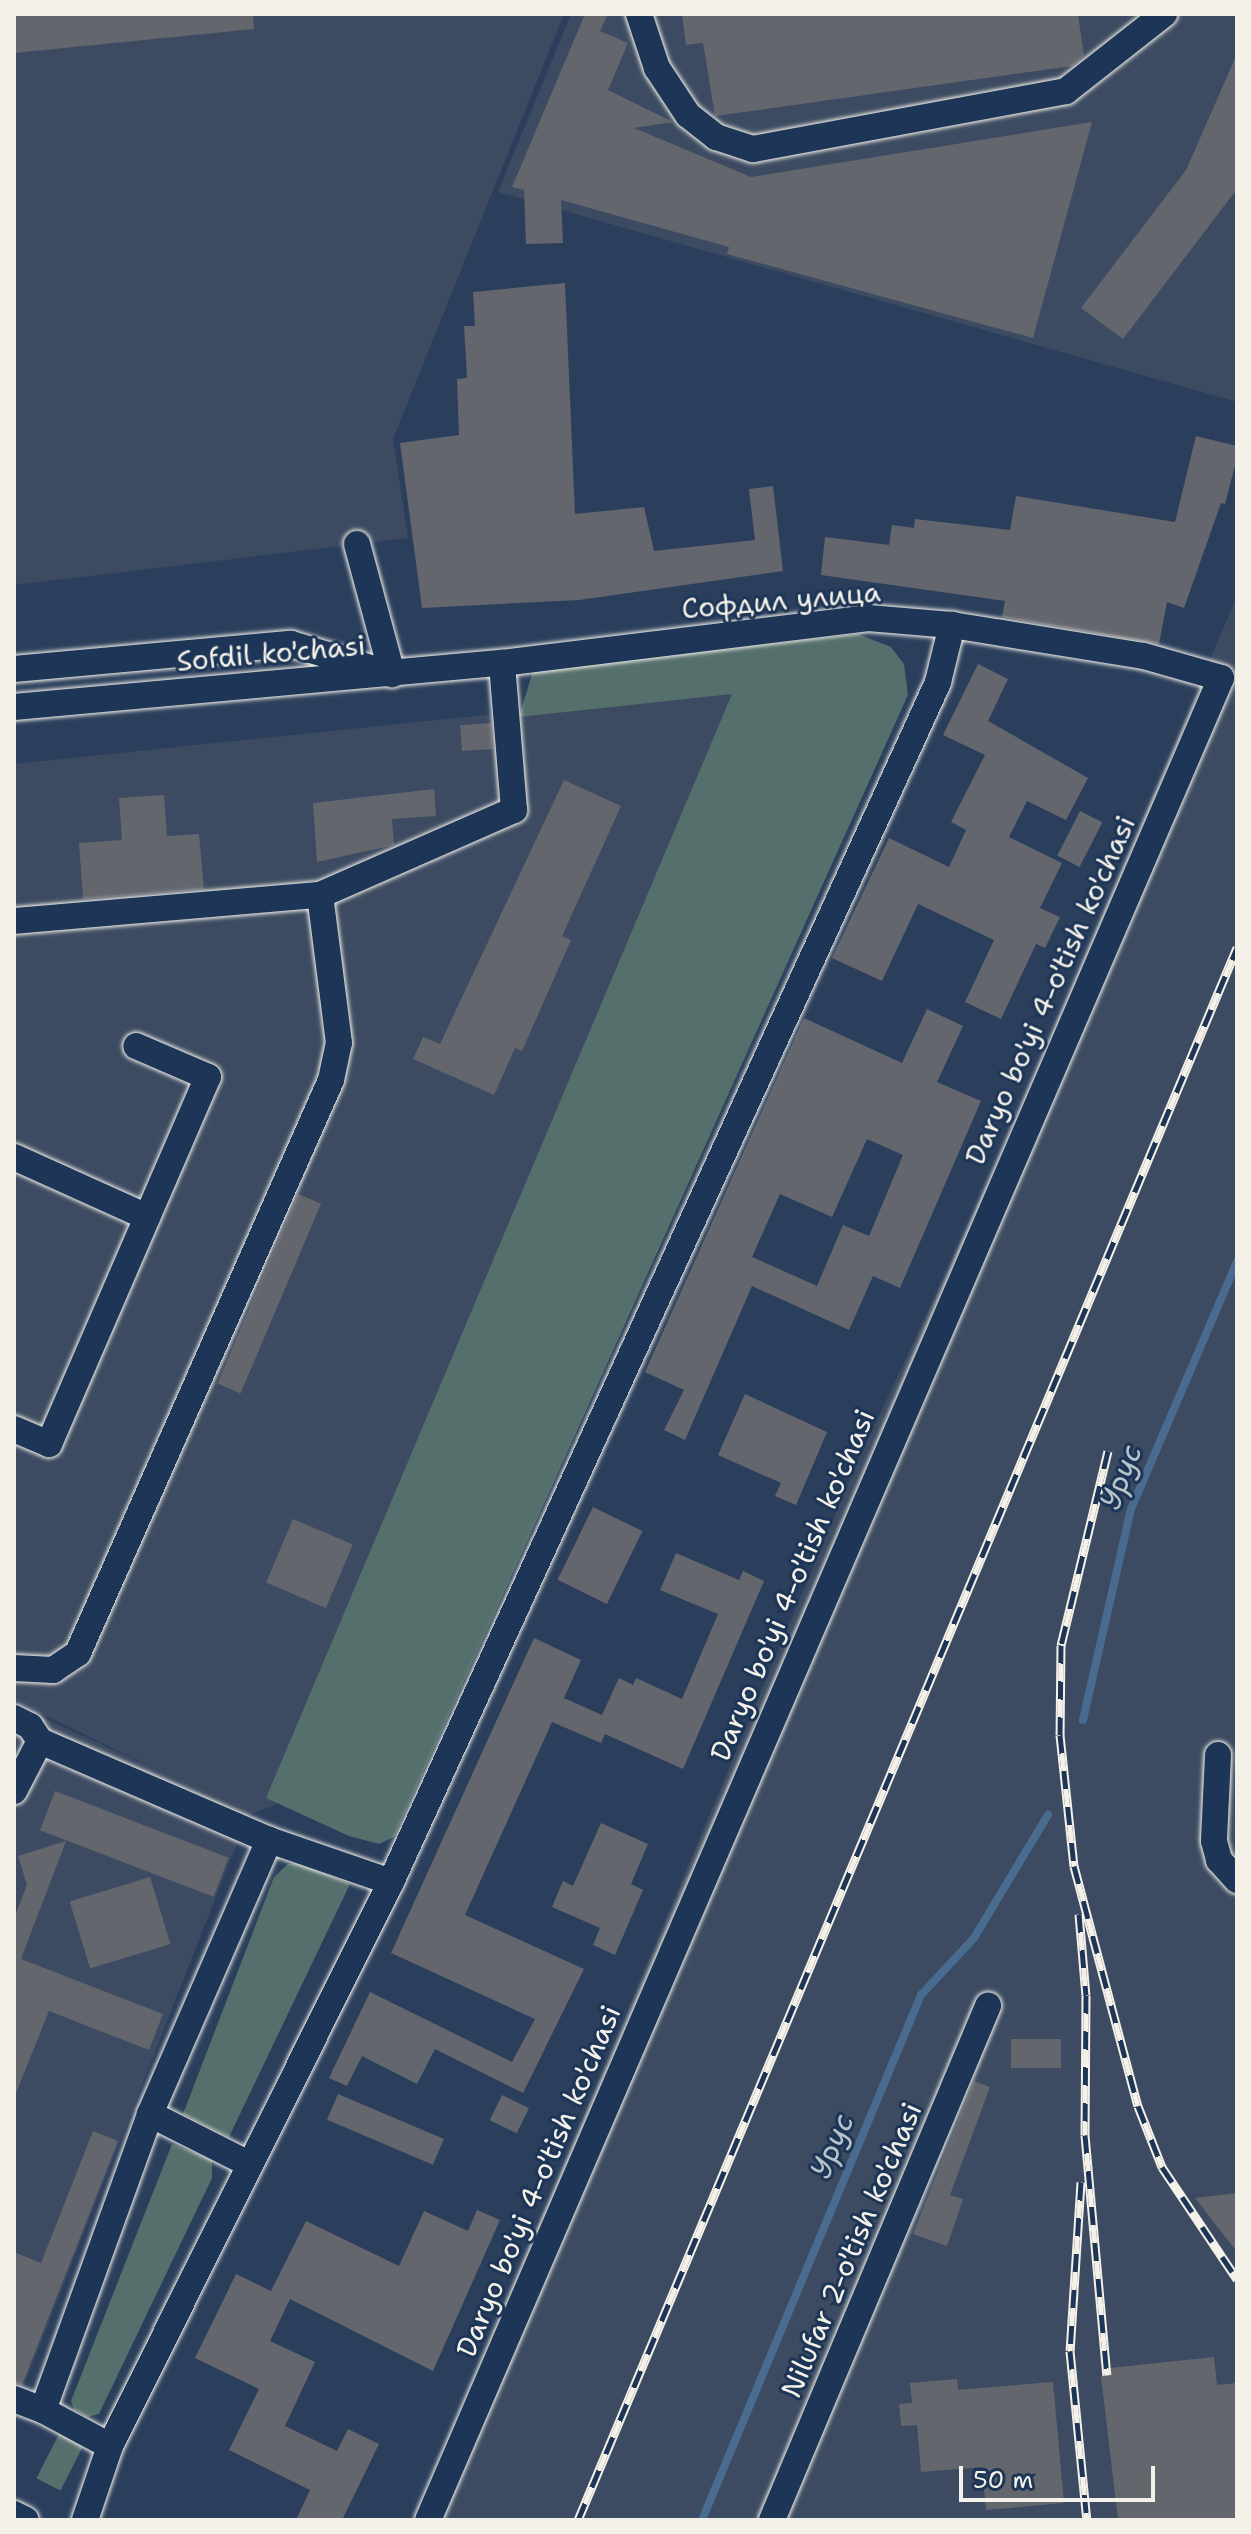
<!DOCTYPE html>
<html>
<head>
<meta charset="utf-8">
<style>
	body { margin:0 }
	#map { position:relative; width:1251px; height:2534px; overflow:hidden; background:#2b3f5c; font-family:"Shantell Sans",sans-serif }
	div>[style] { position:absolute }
	.built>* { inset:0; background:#3c4b61 }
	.green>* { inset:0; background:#546f6c; transform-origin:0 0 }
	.stream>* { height:8px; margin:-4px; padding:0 4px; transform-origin:4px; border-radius:4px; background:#486b8f }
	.building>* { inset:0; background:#64666e; transform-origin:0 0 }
	.roads { filter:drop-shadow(0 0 2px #f4f1e8) drop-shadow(0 0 2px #f4f1e8) }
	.minor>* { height:26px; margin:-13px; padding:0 13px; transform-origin:13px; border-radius:13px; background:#1d3557 }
	.rail>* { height:9px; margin-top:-4.5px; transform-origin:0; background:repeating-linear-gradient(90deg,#1d3557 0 18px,#f4f1e8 0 36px); box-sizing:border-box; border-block:2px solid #f4f1e8 }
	span { translate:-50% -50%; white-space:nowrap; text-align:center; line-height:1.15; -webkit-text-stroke:6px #1d3557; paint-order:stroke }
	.street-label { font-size:28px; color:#f4f1e8 }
	.water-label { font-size:30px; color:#b8c2c9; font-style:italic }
	.frame { position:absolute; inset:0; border:16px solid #f4f1e8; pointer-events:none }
	.scale { position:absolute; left:959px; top:2466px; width:196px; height:36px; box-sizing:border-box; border:4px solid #f4f1e8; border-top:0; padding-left:10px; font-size:24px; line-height:28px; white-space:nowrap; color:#f4f1e8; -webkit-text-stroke:6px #1d3557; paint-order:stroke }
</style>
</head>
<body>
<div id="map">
	<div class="built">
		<i style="clip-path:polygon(14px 14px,564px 14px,393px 439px,408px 538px,14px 585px)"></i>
		<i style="clip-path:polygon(571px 14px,1237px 14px,1237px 402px,498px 192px)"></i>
		<i style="clip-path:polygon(1237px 596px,1237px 2520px,415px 2520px,854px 1469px,995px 1168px)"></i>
		<i style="clip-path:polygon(746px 688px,276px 1805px,248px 1815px,14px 2411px,14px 1704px,153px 1768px,14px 1700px,14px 764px)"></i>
	</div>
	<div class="green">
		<i style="clip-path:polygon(858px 634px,891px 647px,904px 664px,908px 695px,394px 1837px,379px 1844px,349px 1836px,266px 1798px,732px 694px,519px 717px,533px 671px)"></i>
		<i style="clip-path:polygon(298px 1863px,350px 1884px,229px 2137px,183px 2114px,274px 1877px,288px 1864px)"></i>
		<i style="clip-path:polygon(172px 2144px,212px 2160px,212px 2178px,99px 2414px,88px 2417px,74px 2409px,71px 2401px)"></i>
		<i style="left:60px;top:2432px;width:27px;height:52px;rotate:27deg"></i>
	</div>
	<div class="stream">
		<i style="left:1083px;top:1720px;width:216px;rotate:-77.2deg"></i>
		<i style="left:1131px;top:1509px;width:269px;rotate:-66.8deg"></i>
		<i style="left:702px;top:2520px;width:569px;rotate:-67.36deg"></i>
		<i style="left:921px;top:1995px;width:78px;rotate:-47.1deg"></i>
		<i style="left:974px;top:1938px;width:144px;rotate:-59deg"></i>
	</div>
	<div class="building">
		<i style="clip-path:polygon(14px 14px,253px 14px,254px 29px,14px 53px)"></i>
		<i style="clip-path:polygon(585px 14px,608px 14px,600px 31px,628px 43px,608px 90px,673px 122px,634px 128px,751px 177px,1092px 122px,1033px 338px,727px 254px,729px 247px,561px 200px,563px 243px,526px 244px,524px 190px,512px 187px)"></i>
		<i style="clip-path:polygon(682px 14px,1078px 14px,1084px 56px,1072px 66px,715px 116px,703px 43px,686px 45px)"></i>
		<i style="clip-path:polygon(1237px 54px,1237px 189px,1123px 339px,1081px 308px,1186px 170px)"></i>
		<i style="clip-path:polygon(565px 283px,575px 514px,644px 507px,654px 551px,755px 540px,749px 489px,773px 486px,783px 571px,579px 600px,422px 608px,400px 443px,459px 435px,457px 379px,467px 378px,464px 326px,475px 326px,473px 292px)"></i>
		<i style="clip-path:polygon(1196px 436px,1237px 446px,1237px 458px,1225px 504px,1221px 503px,1184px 608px,1167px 602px,1159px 644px,1002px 617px,1005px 601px,821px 575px,825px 537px,889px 545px,892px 525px,914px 528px,915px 519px,1010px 530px,1016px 496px,1175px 522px)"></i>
		<i style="clip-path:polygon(978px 664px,1008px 679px,988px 721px,1088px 778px,1066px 820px,1027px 801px,1009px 837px,1062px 863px,1040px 908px,1060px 917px,1045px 948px,1036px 944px,1001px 1019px,965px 1002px,994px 940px,918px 904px,882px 981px,832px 958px,889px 838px,949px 867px,966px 830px,951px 822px,985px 755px,943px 735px)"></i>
		<i style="left:491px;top:723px;width:26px;height:31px;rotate:86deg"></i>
		<i style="clip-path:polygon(564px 780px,621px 806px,562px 936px,571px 940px,522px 1051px,515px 1048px,494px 1095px,413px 1059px,423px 1037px,440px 1044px)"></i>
		<i style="clip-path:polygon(434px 789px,436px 816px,392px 819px,394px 845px,317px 862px,313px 803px)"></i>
		<i style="clip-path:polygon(164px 795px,167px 836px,199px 834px,204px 889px,83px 899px,79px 843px,122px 840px,119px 798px)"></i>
		<i style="left:1080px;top:811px;width:25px;height:50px;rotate:27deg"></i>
		<i style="clip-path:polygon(evenodd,927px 1009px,963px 1026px,937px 1082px,981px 1101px,900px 1288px,873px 1276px,849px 1330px,752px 1286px,685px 1440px,664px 1430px,684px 1390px,645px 1372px,804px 1018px,902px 1063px,927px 1009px,867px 1139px,903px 1155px,869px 1236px,843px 1225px,817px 1286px,752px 1257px,780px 1194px,832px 1217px,867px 1139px)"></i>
		<i style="left:298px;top:1194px;width:25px;height:206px;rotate:23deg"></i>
		<i style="clip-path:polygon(745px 1394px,827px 1432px,796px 1505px,775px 1496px,781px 1483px,718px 1455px)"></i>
		<i style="left:593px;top:1507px;width:55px;height:81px;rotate:26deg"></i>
		<i style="left:293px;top:1519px;width:65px;height:69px;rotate:23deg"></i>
		<i style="clip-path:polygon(676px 1553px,739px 1580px,743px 1571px,764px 1581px,683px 1769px,605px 1734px,601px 1743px,552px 1722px,465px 1915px,584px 1969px,523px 2093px,435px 2049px,417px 2084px,362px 2056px,347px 2086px,329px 2078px,370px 1992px,512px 2062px,535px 2019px,391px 1953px,534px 1638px,581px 1660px,564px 1698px,602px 1715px,619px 1678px,633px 1685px,636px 1678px,682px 1699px,718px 1614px,660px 1590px)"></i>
		<i style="left:55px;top:1791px;width:186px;height:42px;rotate:21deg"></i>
		<i style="clip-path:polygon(601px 1823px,648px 1844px,631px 1884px,643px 1890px,615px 1955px,593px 1945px,600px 1928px,552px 1907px,563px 1881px,573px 1886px)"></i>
		<i style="clip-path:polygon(66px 1841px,21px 1959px,163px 2014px,149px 2050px,49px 2011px,14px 2098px,14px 1918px,27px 1885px,18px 1856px)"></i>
		<i style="left:150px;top:1877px;width:70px;height:84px;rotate:73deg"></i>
		<i style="left:1011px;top:2039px;width:50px;height:29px"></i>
		<i style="clip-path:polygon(974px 2081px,990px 2087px,950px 2195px,963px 2199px,947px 2246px,913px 2234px)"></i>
		<i style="left:338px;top:2094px;width:115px;height:28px;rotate:23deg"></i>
		<i style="left:502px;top:2095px;width:30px;height:28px;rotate:26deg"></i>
		<i style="clip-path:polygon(93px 2131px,118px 2141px,22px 2385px,14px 2383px,14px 2252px,41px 2263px)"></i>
		<i style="clip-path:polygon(1237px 2193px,1237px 2252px,1195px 2198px)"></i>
		<i style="clip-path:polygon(477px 2210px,500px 2220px,433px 2371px,290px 2299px,270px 2341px,315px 2362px,285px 2426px,337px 2451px,348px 2429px,379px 2444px,342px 2520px,296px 2520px,310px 2490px,229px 2450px,259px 2389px,195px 2358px,236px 2274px,271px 2291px,306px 2221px,399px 2266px,424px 2211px,468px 2231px)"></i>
		<i style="clip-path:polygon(1214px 2357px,1217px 2385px,1237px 2383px,1237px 2520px,1118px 2520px,1101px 2376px,1111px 2375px,1110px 2368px)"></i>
		<i style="clip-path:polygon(957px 2379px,958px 2390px,1053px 2382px,1064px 2503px,986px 2510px,982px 2467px,921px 2472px,917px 2425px,901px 2426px,899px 2404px,912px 2403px,910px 2383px)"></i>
	</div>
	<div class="roads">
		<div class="minor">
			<i style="left:639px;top:14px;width:57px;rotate:71.6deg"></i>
			<i style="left:657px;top:68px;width:56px;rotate:56.6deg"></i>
			<i style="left:688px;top:115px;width:36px;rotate:38deg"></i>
			<i style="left:716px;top:137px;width:39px;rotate:18deg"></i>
			<i style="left:753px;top:149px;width:318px;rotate:-10.5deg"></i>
			<i style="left:1066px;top:91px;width:125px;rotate:-38.2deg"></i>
			<i style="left:357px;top:544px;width:135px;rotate:74.9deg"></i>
			<i style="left:14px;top:669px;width:278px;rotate:-5.2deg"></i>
			<i style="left:291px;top:644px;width:90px;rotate:16.8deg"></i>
			<i style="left:14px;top:707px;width:490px;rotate:-5.2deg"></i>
			<i style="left:502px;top:663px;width:369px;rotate:-7deg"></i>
			<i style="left:868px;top:618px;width:84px;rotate:4.8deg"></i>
			<i style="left:952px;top:625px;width:194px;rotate:9.2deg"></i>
			<i style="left:1144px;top:656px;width:80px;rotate:15.9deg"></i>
			<i style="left:1221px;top:678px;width:2005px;rotate:113.29deg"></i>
			<i style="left:14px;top:921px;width:307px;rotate:-4.9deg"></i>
			<i style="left:320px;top:895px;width:212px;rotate:-23.7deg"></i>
			<i style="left:514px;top:810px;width:147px;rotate:-94.7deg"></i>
			<i style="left:14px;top:1157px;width:146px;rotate:24.3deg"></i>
			<i style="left:14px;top:1429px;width:38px;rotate:23deg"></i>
			<i style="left:49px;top:1444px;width:400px;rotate:-66.6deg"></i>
			<i style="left:208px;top:1077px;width:78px;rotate:-156.7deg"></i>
			<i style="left:14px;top:1668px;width:39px;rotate:3deg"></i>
			<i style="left:53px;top:1670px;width:30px;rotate:-34deg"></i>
			<i style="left:78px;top:1653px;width:626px;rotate:-66.18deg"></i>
			<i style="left:331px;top:1080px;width:38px;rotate:-78deg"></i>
			<i style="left:339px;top:1043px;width:149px;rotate:-97.3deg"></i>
			<i style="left:14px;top:1718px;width:18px;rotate:27deg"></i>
			<i style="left:30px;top:1726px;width:18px;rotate:56deg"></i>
			<i style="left:1218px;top:1755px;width:86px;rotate:92.7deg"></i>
			<i style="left:1214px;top:1841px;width:20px;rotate:75deg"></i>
			<i style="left:1219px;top:1860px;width:27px;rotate:48deg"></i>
			<i style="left:14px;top:1791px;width:56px;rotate:-62.5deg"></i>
			<i style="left:40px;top:1741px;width:249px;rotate:23.4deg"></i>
			<i style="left:150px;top:2114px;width:109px;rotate:26.8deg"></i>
			<i style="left:14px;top:2399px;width:31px;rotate:21deg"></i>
			<i style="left:110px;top:2446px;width:76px;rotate:-151.8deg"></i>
			<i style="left:43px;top:2410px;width:315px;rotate:-70.1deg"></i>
			<i style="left:150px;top:2114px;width:299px;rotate:-66.5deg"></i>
			<i style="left:269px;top:1840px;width:129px;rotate:19deg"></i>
			<i style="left:14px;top:2514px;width:13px;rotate:27deg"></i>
			<i style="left:85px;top:2520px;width:78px;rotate:-71.3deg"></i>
			<i style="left:110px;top:2446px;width:630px;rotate:-63.52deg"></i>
			<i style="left:391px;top:1882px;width:1319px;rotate:-65.49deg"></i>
			<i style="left:938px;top:682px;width:59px;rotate:-76.2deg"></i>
			<i style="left:772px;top:2520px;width:558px;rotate:-67.21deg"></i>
		</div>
	</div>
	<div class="rail">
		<i style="left:1108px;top:1451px;width:200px;rotate:103.6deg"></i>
		<i style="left:1061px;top:1645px;width:90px;rotate:90.6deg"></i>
		<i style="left:1060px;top:1735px;width:132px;rotate:83.9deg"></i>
		<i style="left:1074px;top:1866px;width:248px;rotate:75.1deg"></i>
		<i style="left:1138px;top:2106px;width:66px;rotate:68.5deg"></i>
		<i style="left:1162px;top:2167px;width:135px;rotate:56.2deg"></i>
		<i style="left:1079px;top:1914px;width:81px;rotate:85.1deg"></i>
		<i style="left:1086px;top:1995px;width:140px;rotate:90.4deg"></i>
		<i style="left:1085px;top:2135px;width:241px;rotate:84.8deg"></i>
		<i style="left:1081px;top:2182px;width:169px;rotate:93.7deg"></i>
		<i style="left:1070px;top:2351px;width:170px;rotate:84.3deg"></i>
		<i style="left:578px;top:2520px;width:1705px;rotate:-67.26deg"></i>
	</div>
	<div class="street-label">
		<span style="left:781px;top:600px;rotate:-5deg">Софдил улица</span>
		<span style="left:271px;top:653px;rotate:-5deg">Sofdil ko'chasi</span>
		<span style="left:1050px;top:990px;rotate:-66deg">Daryo bo'yi 4-o'tish ko'chasi</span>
		<span style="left:792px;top:1585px;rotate:-67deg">Daryo bo'yi 4-o'tish ko'chasi</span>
		<span style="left:538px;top:2181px;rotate:-67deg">Daryo bo'yi 4-o'tish ko'chasi</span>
		<span style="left:851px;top:2250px;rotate:-67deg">Nilufar 2-o'tish ko'chasi</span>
	</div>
	<div class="water-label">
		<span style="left:1121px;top:1477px;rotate:-69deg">Урус</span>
		<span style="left:832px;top:2146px;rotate:-67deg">Урус</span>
	</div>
	<div class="frame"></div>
	<div class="scale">50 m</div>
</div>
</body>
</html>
